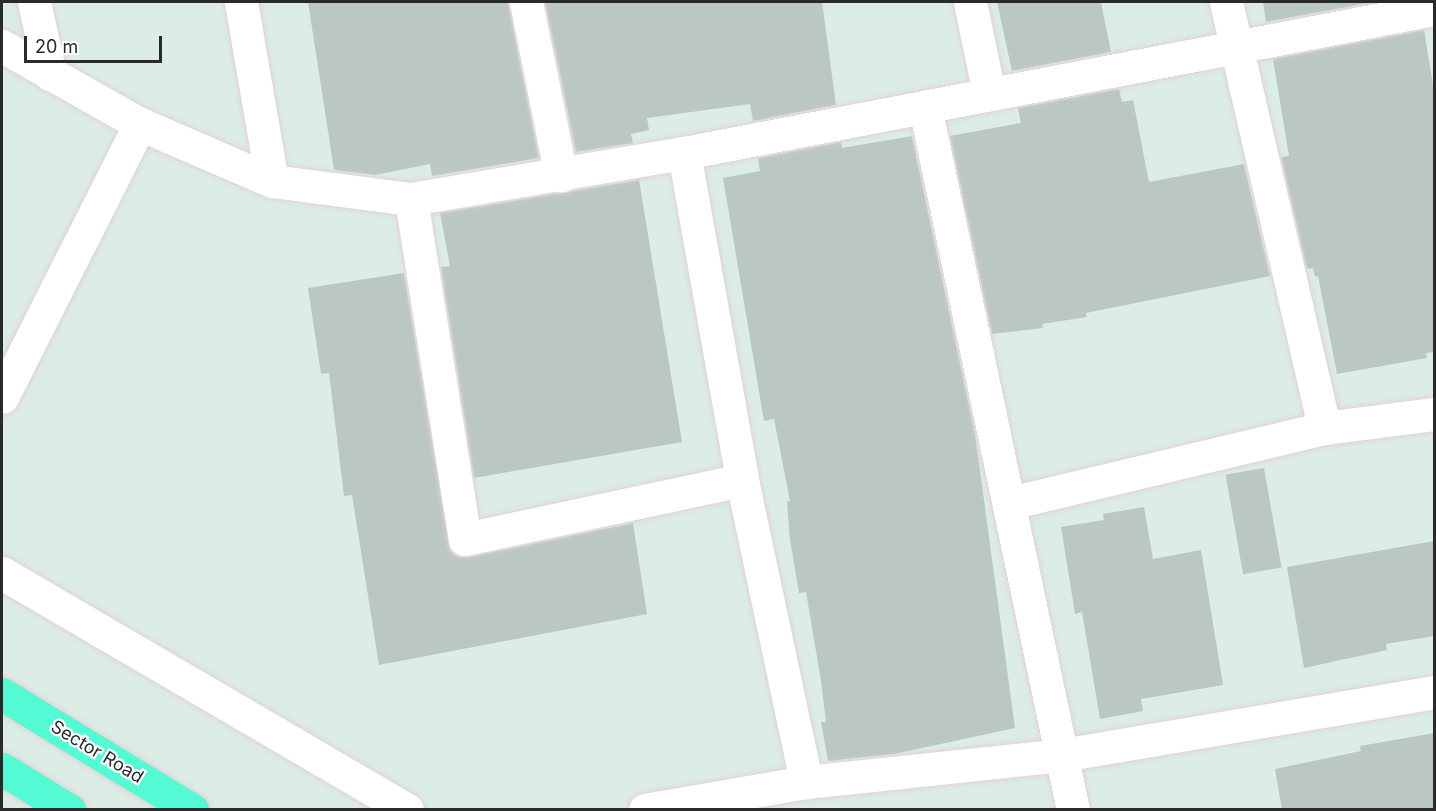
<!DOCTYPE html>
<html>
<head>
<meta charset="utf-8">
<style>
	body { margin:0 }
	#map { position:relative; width:1436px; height:811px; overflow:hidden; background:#dbede5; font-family:Inter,sans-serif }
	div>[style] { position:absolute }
	.building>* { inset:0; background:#bbc8c2; transform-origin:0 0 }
	.roads { filter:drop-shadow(0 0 2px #e4d0d4) drop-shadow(0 0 2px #e4d0d4) }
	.minor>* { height:33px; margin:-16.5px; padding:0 16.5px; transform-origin:16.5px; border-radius:16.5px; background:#fff }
	.major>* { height:33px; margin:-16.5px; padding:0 16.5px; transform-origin:16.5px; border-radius:16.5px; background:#53fad4 }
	span { translate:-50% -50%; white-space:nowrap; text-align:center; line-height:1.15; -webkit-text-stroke:4.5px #fff; paint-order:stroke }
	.street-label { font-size:18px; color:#2a2a2a }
	.frame { position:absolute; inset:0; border:3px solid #2a2a2a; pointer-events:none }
	.scale { position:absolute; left:24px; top:36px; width:138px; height:27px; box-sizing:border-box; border:3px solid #2a2a2a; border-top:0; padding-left:8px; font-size:18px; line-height:21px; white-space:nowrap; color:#2a2a2a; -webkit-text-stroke:4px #fff; paint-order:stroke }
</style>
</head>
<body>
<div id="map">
	<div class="building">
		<i style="clip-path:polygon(308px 2px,508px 2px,539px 158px,432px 176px,430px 164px,375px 175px,334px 170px)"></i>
		<i style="clip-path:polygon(545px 2px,822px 2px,836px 105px,753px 121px,750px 104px,647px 118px,649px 130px,631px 134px,633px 143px,576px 152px)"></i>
		<i style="clip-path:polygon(997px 2px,1101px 2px,1111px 52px,1012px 71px)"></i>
		<i style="clip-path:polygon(1263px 2px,1374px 2px,1266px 22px)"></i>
		<i style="clip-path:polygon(1424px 30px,1434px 91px,1434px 352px,1426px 353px,1427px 358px,1337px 374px,1318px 276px,1315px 277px,1313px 268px,1307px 269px,1281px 157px,1289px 156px,1273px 59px)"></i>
		<i style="clip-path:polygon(1119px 89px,1122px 102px,1133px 100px,1149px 182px,1244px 164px,1270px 276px,1086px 313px,1087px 317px,1042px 324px,1043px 328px,992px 334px,950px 136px,1021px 123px,1018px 108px)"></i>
		<i style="clip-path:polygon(912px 136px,975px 434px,1015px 728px,894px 754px,828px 761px,821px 722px,826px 722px,821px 681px,806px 592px,799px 593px,790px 540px,787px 501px,790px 501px,774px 419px,764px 421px,723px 178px,760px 171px,758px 158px,841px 142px,842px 148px)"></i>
		<i style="clip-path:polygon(639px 180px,682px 442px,474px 478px,441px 267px,450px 266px,440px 213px)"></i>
		<i style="clip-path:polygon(404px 273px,450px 551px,458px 557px,469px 557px,633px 523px,647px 614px,379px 665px,352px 495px,344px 496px,329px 373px,321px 374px,308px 288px)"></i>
		<i style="left:1264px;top:468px;width:101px;height:39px;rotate:80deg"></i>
		<i style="clip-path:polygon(1144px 507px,1153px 559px,1201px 550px,1223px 685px,1141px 699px,1143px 711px,1100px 719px,1082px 612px,1075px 614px,1061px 527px,1104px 520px,1103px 514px)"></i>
		<i style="clip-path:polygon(1434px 541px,1434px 636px,1386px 644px,1387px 650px,1304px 668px,1287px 567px)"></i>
		<i style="clip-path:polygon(1434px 733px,1434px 810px,1282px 810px,1275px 769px,1361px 751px,1360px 746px)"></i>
	</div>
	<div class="roads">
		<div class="minor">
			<i style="left:34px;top:2px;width:74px;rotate:77.5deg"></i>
			<i style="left:241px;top:2px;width:182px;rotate:80.2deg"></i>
			<i style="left:526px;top:2px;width:177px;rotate:78.6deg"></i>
			<i style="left:970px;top:2px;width:94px;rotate:78.3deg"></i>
			<i style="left:1226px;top:2px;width:437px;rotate:77deg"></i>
			<i style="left:2px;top:46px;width:159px;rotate:29.5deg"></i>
			<i style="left:140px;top:124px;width:144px;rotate:23.4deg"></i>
			<i style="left:272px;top:181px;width:140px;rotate:7.4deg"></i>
			<i style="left:411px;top:199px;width:277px;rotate:-9.6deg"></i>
			<i style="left:684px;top:153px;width:764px;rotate:-10.87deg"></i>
			<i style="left:925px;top:107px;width:718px;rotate:78.11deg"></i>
			<i style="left:684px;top:153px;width:332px;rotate:79.9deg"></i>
			<i style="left:742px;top:480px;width:309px;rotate:78deg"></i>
			<i style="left:411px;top:199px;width:344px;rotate:81deg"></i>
			<i style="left:465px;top:539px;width:283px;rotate:-12deg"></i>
			<i style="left:2px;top:397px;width:306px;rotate:-63.2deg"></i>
			<i style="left:1010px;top:503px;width:323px;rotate:-13.4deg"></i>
			<i style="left:1324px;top:428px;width:111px;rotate:-7.3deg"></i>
			<i style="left:2px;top:573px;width:469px;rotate:30.3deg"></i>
			<i style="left:645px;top:810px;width:163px;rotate:-9.9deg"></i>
			<i style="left:806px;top:782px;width:257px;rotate:-6deg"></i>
			<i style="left:1062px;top:755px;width:377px;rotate:-9.6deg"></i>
		</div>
		<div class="major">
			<i style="left:2px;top:694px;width:223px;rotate:31.4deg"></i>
			<i style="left:2px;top:769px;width:79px;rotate:31.5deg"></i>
		</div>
	</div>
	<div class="street-label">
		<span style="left:97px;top:752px;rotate:31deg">Sector Road</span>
	</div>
	<div class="frame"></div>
	<div class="scale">20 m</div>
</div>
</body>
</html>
